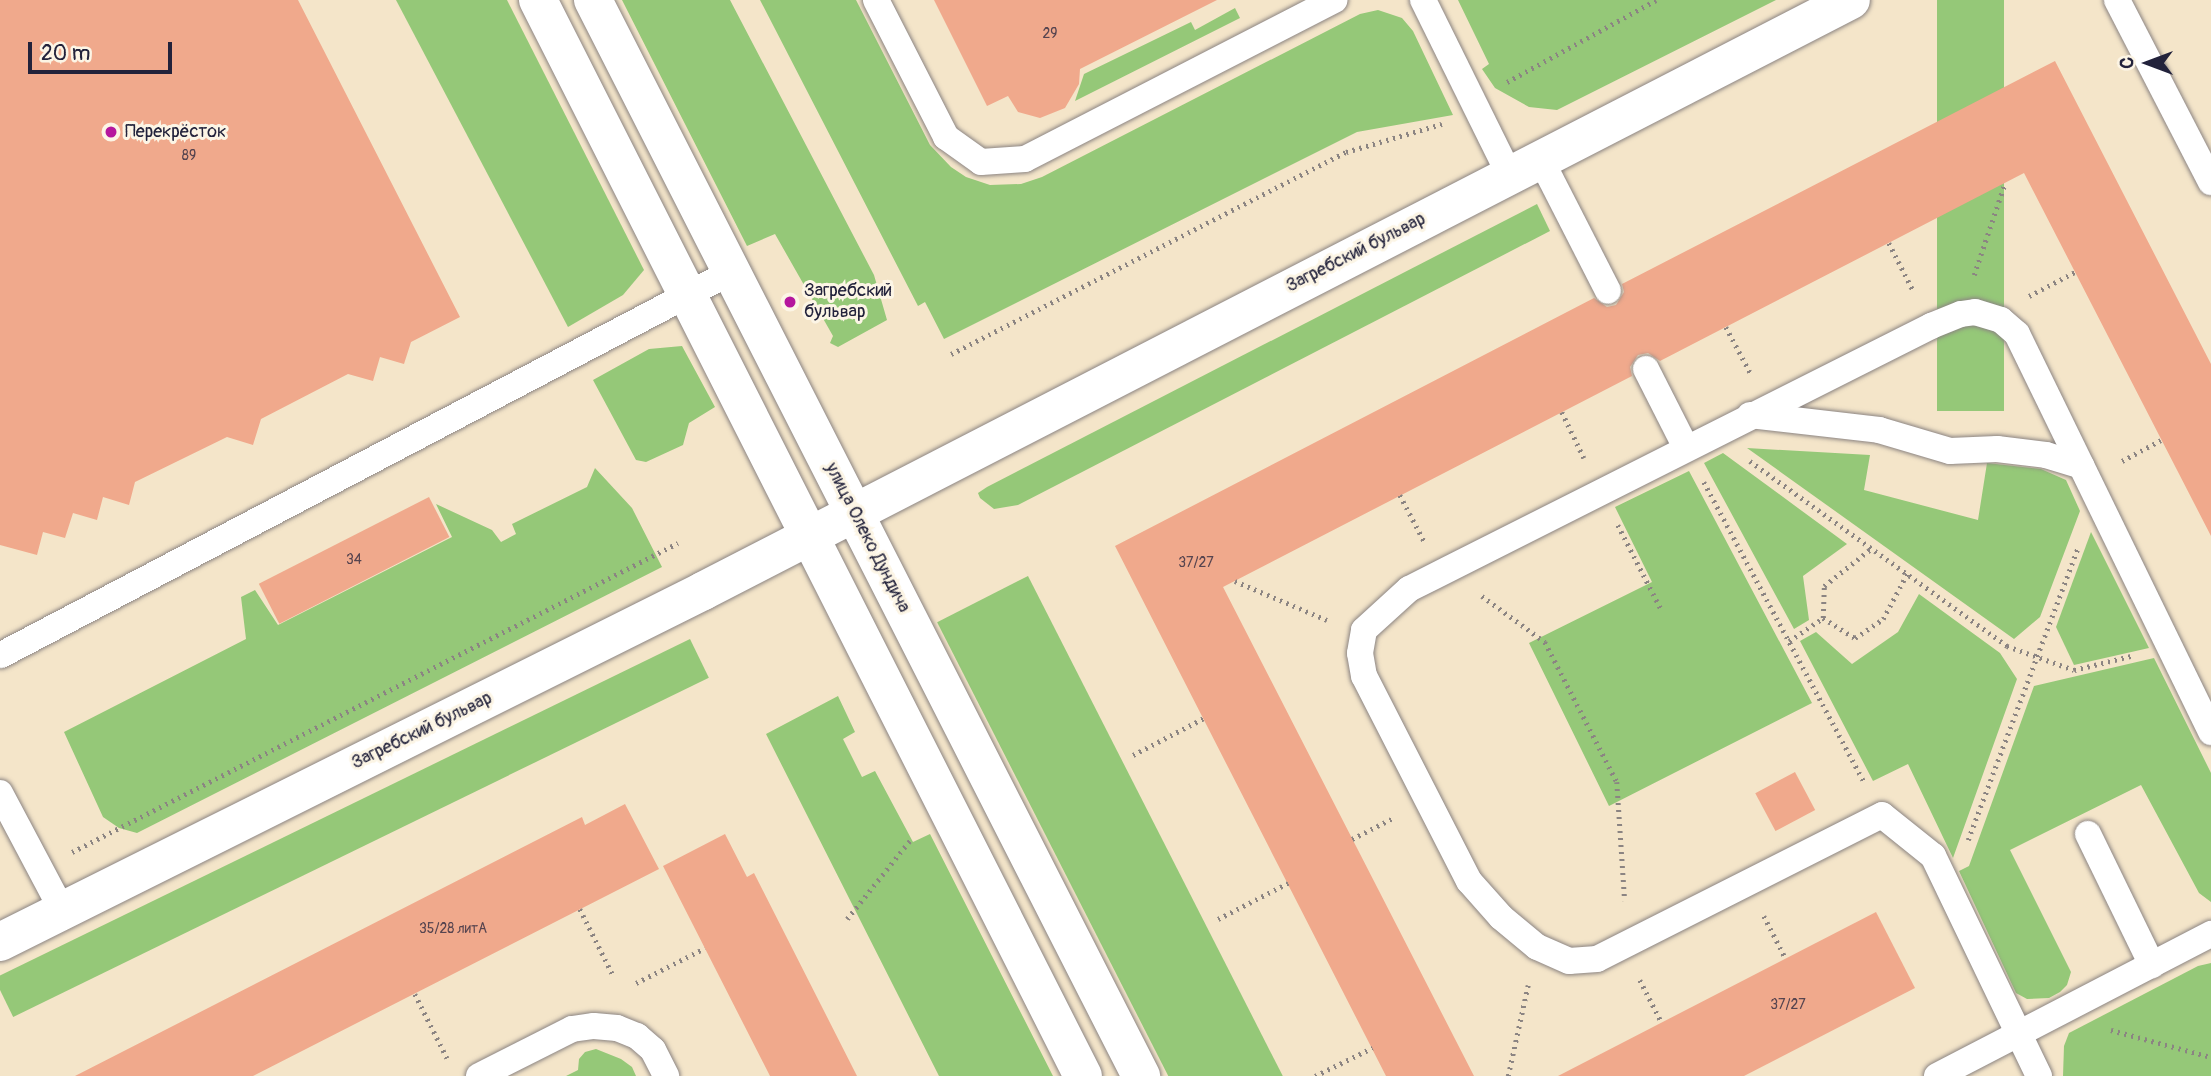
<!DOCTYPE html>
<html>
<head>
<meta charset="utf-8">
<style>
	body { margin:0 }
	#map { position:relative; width:2211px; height:1076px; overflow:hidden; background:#f4e5c9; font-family:Pangolin,sans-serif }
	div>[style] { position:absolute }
	.green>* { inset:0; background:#95c878; transform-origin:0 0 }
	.building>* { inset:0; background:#f0a98c; transform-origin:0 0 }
	.path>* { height:4.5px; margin-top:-2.25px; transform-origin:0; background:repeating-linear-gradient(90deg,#8b8482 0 2px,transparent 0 7px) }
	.roads { filter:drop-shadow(0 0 2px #8b8482) drop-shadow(0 0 2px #8b8482) }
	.lane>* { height:26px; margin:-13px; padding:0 13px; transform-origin:13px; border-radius:13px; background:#fff }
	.street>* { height:38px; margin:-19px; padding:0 19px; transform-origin:19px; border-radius:19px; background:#fff }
	.secondary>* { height:38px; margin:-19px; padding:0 19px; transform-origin:19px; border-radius:19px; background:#fff }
	.dots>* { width:19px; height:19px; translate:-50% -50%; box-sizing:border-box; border:4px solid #fcf5e5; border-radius:50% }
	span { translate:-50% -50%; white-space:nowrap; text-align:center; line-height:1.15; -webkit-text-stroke:6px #fcf5e5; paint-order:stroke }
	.number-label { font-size:14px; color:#56444f }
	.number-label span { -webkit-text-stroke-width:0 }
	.poi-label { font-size:18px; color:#22223b }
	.left { translate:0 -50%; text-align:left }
	.street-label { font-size:18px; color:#22223b }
	.north { position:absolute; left:2113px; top:28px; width:70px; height:70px; -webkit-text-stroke:5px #fcf5e5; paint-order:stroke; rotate:270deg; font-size:19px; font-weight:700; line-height:28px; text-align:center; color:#22223b }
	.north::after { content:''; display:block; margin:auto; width:24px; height:32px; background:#22223b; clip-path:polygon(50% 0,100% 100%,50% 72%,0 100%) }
	.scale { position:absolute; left:28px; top:42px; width:144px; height:32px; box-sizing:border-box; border:4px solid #22223b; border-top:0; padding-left:9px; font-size:21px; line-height:24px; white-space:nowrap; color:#22223b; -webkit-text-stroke:5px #fcf5e5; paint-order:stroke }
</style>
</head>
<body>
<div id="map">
	<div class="green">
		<i style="clip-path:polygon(396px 0,507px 0,644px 270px,623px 295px,568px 327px)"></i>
		<i style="clip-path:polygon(622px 0,730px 0,874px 275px,887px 320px,838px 347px,830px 343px,833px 336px,775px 234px,747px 246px)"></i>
		<i style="clip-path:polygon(760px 0,856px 0,930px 145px,951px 167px,966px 177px,990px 185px,1021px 184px,1042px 177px,1360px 14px,1378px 10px,1402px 18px,1413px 31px,1453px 115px,1357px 132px,944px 339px,925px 302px,918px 306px)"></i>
		<i style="clip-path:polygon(1458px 0,1776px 0,1557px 110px,1529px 107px,1495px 88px,1482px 69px,1489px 64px)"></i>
		<i style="left:1937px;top:0;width:67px;height:411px"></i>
		<i style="clip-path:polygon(1235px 8px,1240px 18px,1075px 101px,1084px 74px,1191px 22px,1195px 30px)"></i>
		<i style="clip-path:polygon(1537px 204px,1550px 231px,1018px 505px,994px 509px,980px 498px,978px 493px,987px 487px)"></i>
		<i style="clip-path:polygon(682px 346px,715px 407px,689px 423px,683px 445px,646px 462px,636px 460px,593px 380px,649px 349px)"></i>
		<i style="clip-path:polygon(1747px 448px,1870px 455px,1864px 490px,1978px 520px,1987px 463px,2041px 469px,2066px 480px,2080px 511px,2040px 617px,2014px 639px)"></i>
		<i style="clip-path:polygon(1723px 453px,1847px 544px,1803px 576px,1809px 620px,1794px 629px,1704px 463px)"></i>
		<i style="clip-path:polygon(595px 468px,632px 508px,662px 567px,137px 833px,119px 828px,103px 817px,64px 732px,246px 639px,241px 597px,255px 590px,278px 625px,452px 537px,436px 504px,492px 530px,501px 542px,516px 534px,512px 524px,587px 487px)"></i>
		<i style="clip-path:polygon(1689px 471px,1812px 703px,1609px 806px,1529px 643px,1652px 582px,1615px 507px)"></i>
		<i style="clip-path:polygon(2091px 532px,2149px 648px,2074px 665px,2056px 627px)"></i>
		<i style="left:1028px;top:576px;width:561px;height:102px;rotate:63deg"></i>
		<i style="clip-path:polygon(1919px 594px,2000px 653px,2017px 679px,1953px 858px,1908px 764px,1873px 781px,1800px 641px,1816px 632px,1852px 664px,1898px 632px)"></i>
		<i style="left:690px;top:639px;width:43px;height:774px;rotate:64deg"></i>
		<i style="clip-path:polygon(2154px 658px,2211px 773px,2211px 902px,2199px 893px,2141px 785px,2010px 850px,2071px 972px,2067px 985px,2060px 992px,2049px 998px,2027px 999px,2016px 993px,1959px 871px,1969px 866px,2034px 686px)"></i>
		<i style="clip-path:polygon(838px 696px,855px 732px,843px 739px,862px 777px,875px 771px,913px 842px,930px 834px,1053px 1076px,939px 1076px,766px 734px)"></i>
		<i style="clip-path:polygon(2211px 963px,2211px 1076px,2063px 1076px,2064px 1046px,2069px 1033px,2198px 966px)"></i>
		<i style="clip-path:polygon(596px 1049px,621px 1059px,632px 1067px,636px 1076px,566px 1076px,578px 1070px,579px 1059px,585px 1052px)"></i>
	</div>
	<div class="building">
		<i style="clip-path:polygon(0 0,298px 0,460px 317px,411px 342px,404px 364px,380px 357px,373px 381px,348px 374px,261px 419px,253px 445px,227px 437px,135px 482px,129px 505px,103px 497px,97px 520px,73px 513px,65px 538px,43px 532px,37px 555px,0 545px)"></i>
		<i style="clip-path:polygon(934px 0,1217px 0,1080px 69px,1079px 84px,1065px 108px,1040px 118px,1018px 112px,1008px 96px,987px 106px)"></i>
		<i style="clip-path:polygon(2055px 61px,2211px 364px,2211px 536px,2024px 173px,1660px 361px,1648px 353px,1638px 355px,1630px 367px,1632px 376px,1223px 587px,1474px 1076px,1386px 1076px,1115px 546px,1594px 298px,1607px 307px,1616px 305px,1624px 292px,1622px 284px)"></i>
		<i style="left:429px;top:497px;width:45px;height:191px;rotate:63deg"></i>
		<i style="left:1795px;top:772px;width:43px;height:45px;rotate:62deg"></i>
		<i style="clip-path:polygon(625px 804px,659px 869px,253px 1076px,75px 1076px,582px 817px,585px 825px)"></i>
		<i style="clip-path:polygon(725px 834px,747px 877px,754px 873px,857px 1076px,770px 1076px,663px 866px)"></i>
		<i style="clip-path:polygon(1876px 912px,1915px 988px,1744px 1076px,1558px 1076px)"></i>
	</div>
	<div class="path">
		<i style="left:1507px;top:82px;width:170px;rotate:-28.8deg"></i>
		<i style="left:1889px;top:243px;width:55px;rotate:63deg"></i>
		<i style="left:1974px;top:275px;width:97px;rotate:-71.4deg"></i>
		<i style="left:2029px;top:296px;width:52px;rotate:-27.6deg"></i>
		<i style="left:1726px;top:327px;width:55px;rotate:62deg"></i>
		<i style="left:951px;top:354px;width:444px;rotate:-27.1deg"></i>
		<i style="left:1346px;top:152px;width:100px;rotate:-16.3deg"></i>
		<i style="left:1562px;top:412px;width:51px;rotate:64.4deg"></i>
		<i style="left:1750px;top:461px;width:317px;rotate:35.7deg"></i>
		<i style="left:2007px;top:646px;width:71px;rotate:19.7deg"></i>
		<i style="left:2074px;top:670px;width:59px;rotate:-13.8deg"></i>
		<i style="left:2122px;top:461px;width:44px;rotate:-28.3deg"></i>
		<i style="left:1704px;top:482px;width:341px;rotate:61.9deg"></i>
		<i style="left:1400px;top:495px;width:52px;rotate:62.4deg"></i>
		<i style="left:1618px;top:525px;width:97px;rotate:62.9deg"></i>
		<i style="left:1235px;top:581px;width:100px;rotate:23deg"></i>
		<i style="left:1482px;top:596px;width:78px;rotate:36.1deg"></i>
		<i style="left:1545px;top:642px;width:157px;rotate:62.8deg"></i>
		<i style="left:1617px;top:782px;width:119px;rotate:86.2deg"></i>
		<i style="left:1823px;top:618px;width:32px;rotate:-88deg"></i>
		<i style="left:1824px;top:586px;width:61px;rotate:-38.4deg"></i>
		<i style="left:1789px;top:641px;width:41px;rotate:-34.1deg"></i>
		<i style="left:1823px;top:618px;width:38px;rotate:32deg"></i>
		<i style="left:1855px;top:638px;width:34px;rotate:-34deg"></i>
		<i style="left:1883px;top:619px;width:53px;rotate:-62deg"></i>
		<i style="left:1133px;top:755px;width:80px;rotate:-27.5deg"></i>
		<i style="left:1352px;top:839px;width:48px;rotate:-27.1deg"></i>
		<i style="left:1968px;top:840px;width:313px;rotate:-69.4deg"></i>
		<i style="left:72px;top:852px;width:680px;rotate:-27.02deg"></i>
		<i style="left:580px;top:909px;width:74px;rotate:63.4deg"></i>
		<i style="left:1764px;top:916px;width:48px;rotate:62.9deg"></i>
		<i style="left:847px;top:919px;width:104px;rotate:-51.3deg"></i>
		<i style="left:1218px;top:919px;width:79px;rotate:-27.2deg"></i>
		<i style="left:1640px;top:980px;width:48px;rotate:62.9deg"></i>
		<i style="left:636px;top:983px;width:77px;rotate:-26.9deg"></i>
		<i style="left:415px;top:994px;width:72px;rotate:63.4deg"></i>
		<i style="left:2111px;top:1030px;width:104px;rotate:15.1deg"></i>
		<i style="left:1315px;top:1076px;width:64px;rotate:-26.2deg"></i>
		<i style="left:1508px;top:1076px;width:93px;rotate:-77.6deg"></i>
	</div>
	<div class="roads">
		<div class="lane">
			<i style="left:876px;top:0;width:154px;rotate:62.9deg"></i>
			<i style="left:946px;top:137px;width:43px;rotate:35.5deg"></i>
			<i style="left:981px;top:162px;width:44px;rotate:-3.9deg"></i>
			<i style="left:1025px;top:159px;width:348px;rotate:-27.2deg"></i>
			<i style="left:1423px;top:0;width:194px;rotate:63.7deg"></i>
			<i style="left:2117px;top:0;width:205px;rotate:62.7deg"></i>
			<i style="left:1540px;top:158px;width:149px;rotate:62.9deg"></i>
			<i style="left:1646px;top:369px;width:89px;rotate:63.1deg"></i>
			<i style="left:1750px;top:415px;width:130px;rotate:6.6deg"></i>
			<i style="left:1879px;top:430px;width:74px;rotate:16.5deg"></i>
			<i style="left:1950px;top:451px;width:47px;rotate:-2.4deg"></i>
			<i style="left:1997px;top:449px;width:49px;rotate:7deg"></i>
			<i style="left:2046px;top:455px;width:37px;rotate:17deg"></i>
			<i style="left:1px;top:655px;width:824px;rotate:-27.68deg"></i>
			<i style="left:0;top:793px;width:132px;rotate:62.1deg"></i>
			<i style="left:2088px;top:834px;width:146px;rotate:64deg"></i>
			<i style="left:479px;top:1076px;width:104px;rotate:-26.8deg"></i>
			<i style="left:572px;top:1029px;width:22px;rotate:-8deg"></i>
			<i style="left:594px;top:1026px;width:23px;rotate:5deg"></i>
			<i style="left:617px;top:1028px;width:22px;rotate:22deg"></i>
			<i style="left:637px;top:1036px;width:21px;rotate:41deg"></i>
			<i style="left:653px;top:1050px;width:29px;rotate:63deg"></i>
			<i style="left:1937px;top:1076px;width:309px;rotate:-27.4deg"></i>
			<i style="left:2039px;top:1076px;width:244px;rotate:-115.7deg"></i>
			<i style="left:1933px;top:856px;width:65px;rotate:-141.2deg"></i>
			<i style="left:1882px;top:815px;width:319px;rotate:153.2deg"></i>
			<i style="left:1597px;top:959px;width:28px;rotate:176deg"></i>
			<i style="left:1569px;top:961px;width:35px;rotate:-156deg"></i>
			<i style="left:1537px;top:947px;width:47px;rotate:-140.2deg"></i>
			<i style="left:1501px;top:917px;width:48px;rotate:-131.6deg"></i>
			<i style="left:1469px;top:881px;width:230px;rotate:-117.1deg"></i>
			<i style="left:1364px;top:676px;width:23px;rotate:-100deg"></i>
			<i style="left:1360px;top:653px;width:23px;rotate:-80deg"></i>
			<i style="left:1364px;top:630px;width:61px;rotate:-42.3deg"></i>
			<i style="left:1409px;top:589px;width:585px;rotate:-26.74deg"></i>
			<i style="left:1931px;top:326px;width:32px;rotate:-22deg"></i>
			<i style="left:1961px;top:314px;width:14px;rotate:-8deg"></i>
			<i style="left:1975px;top:312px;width:27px;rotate:17deg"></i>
			<i style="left:2001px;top:320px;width:21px;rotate:41deg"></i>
			<i style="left:2017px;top:334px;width:443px;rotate:64deg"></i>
		</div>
		<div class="street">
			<i style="left:0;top:942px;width:786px;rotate:-26.53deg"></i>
			<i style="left:703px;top:591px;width:1291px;rotate:-27.24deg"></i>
		</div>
		<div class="secondary">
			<i style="left:538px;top:0;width:1206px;rotate:63.14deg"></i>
			<i style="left:593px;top:0;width:1208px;rotate:63.01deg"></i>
		</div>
	</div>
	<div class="dots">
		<i style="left:111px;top:132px;background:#b5179e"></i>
		<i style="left:790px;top:302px;background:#b5179e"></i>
	</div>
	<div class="number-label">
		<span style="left:1050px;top:34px">29</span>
		<span style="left:189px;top:156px">89</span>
		<span style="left:354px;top:560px">34</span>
		<span style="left:1196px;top:563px">37/27</span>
		<span style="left:453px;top:929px">35/28 литА</span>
		<span style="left:1788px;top:1005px">37/27</span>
	</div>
	<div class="poi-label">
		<span class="left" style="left:125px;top:132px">Перекрёсток</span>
		<span class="left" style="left:804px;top:302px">Загребский<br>бульвар</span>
	</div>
	<div class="street-label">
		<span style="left:1356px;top:253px;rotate:-27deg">Загребский бульвар</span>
		<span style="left:867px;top:538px;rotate:63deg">улица Олеко Дундича</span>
		<span style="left:422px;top:731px;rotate:-26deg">Загребский бульвар</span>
	</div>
	<div class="north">С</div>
	<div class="scale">20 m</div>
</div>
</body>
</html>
